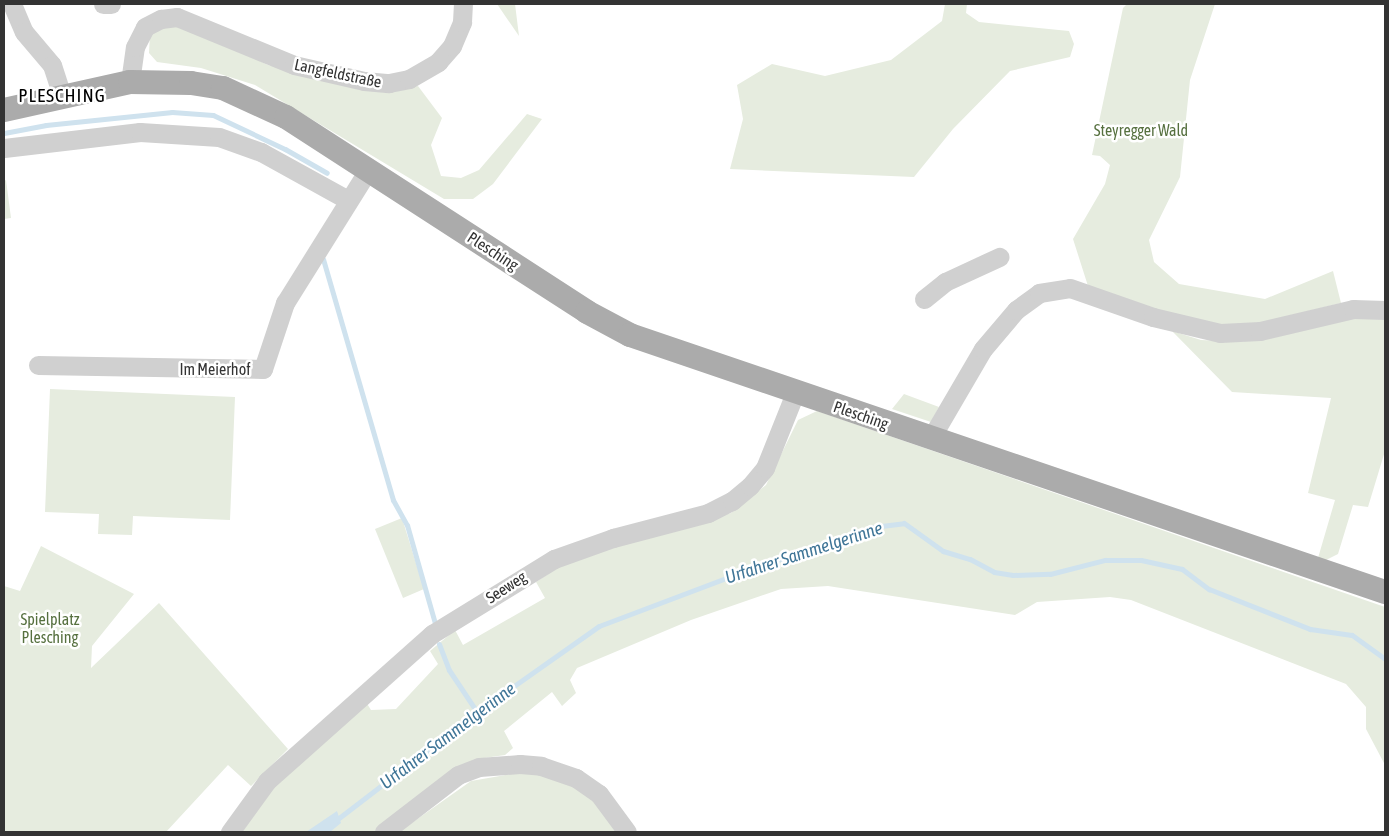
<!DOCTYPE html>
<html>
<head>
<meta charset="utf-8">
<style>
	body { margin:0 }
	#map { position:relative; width:1389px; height:836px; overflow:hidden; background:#fff; font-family:"Asap Condensed",sans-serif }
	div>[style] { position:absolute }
	.green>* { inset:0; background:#e6ecdf }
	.water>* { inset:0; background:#cfe2ee }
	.stream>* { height:5px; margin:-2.5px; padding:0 2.5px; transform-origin:2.5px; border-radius:2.5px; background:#cfe2ee }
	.minor>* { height:19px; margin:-9.5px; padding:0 9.5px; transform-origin:9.5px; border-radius:9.5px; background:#d0d0d0 }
	.major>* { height:24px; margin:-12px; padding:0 12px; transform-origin:12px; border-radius:12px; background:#ababab }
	span { translate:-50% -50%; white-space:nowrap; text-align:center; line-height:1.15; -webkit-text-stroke:5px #fff; paint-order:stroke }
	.street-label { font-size:16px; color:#333 }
	.park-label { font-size:16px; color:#56703f }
	.water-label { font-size:18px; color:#3f7597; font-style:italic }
	.quarter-label { font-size:19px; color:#000; letter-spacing:1px }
	.frame { position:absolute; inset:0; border:5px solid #333; pointer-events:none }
</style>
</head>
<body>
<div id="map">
	<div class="green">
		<i style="clip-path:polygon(497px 4px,515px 4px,519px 36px)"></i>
		<i style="clip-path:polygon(945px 4px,967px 4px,966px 13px,979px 22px,1069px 31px,1074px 44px,1070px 57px,1010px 71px,953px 129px,914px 177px,730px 169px,743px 119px,737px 85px,772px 64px,825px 76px,891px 60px,942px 21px)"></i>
		<i style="clip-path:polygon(1127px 4px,1215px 4px,1190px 80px,1180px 177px,1149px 240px,1154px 262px,1179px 284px,1265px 299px,1333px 271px,1341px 303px,1248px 326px,1209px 324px,1178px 317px,1088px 286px,1073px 239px,1105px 184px,1110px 165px,1100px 156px,1092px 155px,1123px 8px)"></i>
		<i style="clip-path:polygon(165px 26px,191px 28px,268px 65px,327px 79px,379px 91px,418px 86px,442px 118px,431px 145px,441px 176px,461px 178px,479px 170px,527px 114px,542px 119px,493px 184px,473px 199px,444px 199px,255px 85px,201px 68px,157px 62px,149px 53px,150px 34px)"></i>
		<i style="clip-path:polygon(6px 180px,11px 218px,4px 219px,4px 181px)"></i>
		<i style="clip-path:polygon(1375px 316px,1385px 317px,1385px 451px,1368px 507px,1353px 505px,1338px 554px,1326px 560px,1318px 558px,1335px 500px,1308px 493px,1331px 398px,1232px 392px,1172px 331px,1201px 340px,1241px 342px,1316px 323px)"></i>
		<i style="clip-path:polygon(50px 389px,235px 397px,230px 520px,133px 516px,132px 535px,98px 534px,99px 514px,45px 512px)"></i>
		<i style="clip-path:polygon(904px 394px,939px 407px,931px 422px,892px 409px)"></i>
		<i style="clip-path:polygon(817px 411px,1385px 607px,1385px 765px,1366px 729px,1366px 707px,1346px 684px,1131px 600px,1110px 597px,1037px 602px,1015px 615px,828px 586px,781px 589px,691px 620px,577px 668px,570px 680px,576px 693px,562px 706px,552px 692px,504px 731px,513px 748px,505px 755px,477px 759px,376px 832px,242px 832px,274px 786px,366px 702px,371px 710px,396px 709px,438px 664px,430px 651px,455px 630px,463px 645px,545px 598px,536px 582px,559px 567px,585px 555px,731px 513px,766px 485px,798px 420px)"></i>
		<i style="clip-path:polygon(402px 518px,424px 589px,403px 598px,375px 529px)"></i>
		<i style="clip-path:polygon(41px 546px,134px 594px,92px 646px,91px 668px,159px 603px,288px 749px,251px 786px,228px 765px,166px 832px,4px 832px,4px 586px,20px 591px)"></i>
		<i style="clip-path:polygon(528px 771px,577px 786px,602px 807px,619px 832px,399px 832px,471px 781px)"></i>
	</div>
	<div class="water">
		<i style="clip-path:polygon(337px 811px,341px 823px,330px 832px,306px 832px)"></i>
	</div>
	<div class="stream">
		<i style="left:4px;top:133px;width:43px;rotate:-10.8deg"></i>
		<i style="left:46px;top:125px;width:127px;rotate:-5.9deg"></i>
		<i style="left:172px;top:112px;width:41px;rotate:4.2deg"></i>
		<i style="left:213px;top:115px;width:80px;rotate:25.3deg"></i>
		<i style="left:285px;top:149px;width:48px;rotate:29.7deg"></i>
		<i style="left:323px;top:259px;width:251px;rotate:73.8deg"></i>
		<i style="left:393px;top:500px;width:29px;rotate:61deg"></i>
		<i style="left:407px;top:525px;width:102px;rotate:74.1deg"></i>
		<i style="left:439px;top:644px;width:28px;rotate:69deg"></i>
		<i style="left:449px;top:670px;width:50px;rotate:56.3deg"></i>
		<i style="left:335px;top:821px;width:179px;rotate:-37.5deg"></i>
		<i style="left:477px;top:712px;width:149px;rotate:-35.2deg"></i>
		<i style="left:599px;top:626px;width:184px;rotate:-20.7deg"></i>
		<i style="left:771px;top:561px;width:36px;rotate:-11deg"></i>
		<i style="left:806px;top:554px;width:48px;rotate:-18.1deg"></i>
		<i style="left:852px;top:539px;width:24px;rotate:-30deg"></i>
		<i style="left:873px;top:527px;width:31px;rotate:-7deg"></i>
		<i style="left:904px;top:523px;width:48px;rotate:35.7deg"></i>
		<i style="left:943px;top:551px;width:28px;rotate:17deg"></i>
		<i style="left:970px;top:559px;width:27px;rotate:28deg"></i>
		<i style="left:994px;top:572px;width:19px;rotate:9deg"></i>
		<i style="left:1013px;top:575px;width:37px;rotate:-2deg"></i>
		<i style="left:1050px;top:574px;width:57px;rotate:-14.3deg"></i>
		<i style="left:1105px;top:560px;width:36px"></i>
		<i style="left:1141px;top:560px;width:42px;rotate:12.4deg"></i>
		<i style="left:1182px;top:569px;width:34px;rotate:37deg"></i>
		<i style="left:1209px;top:589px;width:109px;rotate:21.6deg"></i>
		<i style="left:1310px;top:629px;width:42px;rotate:8.1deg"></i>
		<i style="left:1352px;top:635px;width:41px;rotate:36deg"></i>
	</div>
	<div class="minor">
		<i style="left:12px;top:4px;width:30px;rotate:67deg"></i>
		<i style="left:24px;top:32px;width:43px;rotate:49.7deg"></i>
		<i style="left:52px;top:65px;width:33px;rotate:72deg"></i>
		<i style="left:103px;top:4px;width:8px"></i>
		<i style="left:130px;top:82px;width:35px;rotate:-82deg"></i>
		<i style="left:135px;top:47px;width:22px;rotate:-63deg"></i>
		<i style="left:145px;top:27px;width:18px;rotate:-27deg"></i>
		<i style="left:161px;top:19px;width:16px;rotate:-7deg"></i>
		<i style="left:177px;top:17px;width:126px;rotate:22.3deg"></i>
		<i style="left:294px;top:65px;width:72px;rotate:12.9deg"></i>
		<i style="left:364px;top:81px;width:25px;rotate:5deg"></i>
		<i style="left:389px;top:83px;width:20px;rotate:-11deg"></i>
		<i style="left:409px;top:79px;width:34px;rotate:-30deg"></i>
		<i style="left:438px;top:62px;width:21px;rotate:-49deg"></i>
		<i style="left:452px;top:46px;width:26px;rotate:-67deg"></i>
		<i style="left:462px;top:22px;width:18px;rotate:-87deg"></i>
		<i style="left:4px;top:148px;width:137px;rotate:-6.7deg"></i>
		<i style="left:140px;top:132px;width:79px;rotate:3.6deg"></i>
		<i style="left:219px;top:137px;width:45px;rotate:19.7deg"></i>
		<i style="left:261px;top:152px;width:99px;rotate:28.9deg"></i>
		<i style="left:924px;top:299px;width:27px;rotate:-39deg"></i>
		<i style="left:945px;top:282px;width:60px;rotate:-24.8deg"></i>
		<i style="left:38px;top:365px;width:225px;rotate:1deg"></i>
		<i style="left:263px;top:369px;width:70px;rotate:-71.6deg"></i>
		<i style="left:285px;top:303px;width:157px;rotate:-58deg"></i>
		<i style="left:931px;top:438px;width:103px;rotate:-59.7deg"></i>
		<i style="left:983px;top:349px;width:51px;rotate:-49.8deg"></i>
		<i style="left:1016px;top:310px;width:29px;rotate:-36deg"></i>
		<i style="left:1039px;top:293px;width:31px;rotate:-9deg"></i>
		<i style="left:1070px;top:288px;width:88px;rotate:19.3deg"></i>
		<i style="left:1153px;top:317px;width:69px;rotate:13.4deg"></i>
		<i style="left:1220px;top:333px;width:40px;rotate:-2.9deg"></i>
		<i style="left:1260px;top:331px;width:96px;rotate:-13.3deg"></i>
		<i style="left:1353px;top:309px;width:32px;rotate:2deg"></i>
		<i style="left:230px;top:832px;width:63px;rotate:-54deg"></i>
		<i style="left:267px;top:781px;width:221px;rotate:-41.7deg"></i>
		<i style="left:432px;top:634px;width:143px;rotate:-31.6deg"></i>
		<i style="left:554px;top:559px;width:63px;rotate:-19.6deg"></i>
		<i style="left:613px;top:538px;width:98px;rotate:-14.7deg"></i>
		<i style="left:708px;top:513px;width:27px;rotate:-27deg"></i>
		<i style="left:732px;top:501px;width:23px;rotate:-40deg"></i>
		<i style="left:750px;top:486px;width:23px;rotate:-50deg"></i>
		<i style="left:765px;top:468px;width:81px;rotate:-68.2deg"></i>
		<i style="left:384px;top:832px;width:93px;rotate:-37.6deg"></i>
		<i style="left:458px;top:775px;width:22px;rotate:-21deg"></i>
		<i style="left:479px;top:767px;width:41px;rotate:-4.2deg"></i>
		<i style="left:520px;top:764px;width:21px;rotate:5deg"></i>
		<i style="left:541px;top:766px;width:37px;rotate:19deg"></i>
		<i style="left:576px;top:778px;width:28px;rotate:35deg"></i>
		<i style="left:599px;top:794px;width:47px;rotate:53.6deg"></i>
	</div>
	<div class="major">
		<i style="left:4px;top:110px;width:129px;rotate:-12.5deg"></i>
		<i style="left:130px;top:82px;width:61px;rotate:0.9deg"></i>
		<i style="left:191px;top:83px;width:32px;rotate:9deg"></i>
		<i style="left:223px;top:88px;width:69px;rotate:24.7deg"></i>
		<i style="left:286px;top:117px;width:359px;rotate:32.9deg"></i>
		<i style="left:587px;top:312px;width:49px;rotate:28.1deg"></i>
		<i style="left:630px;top:335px;width:798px;rotate:18.8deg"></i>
	</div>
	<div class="street-label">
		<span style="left:338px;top:73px;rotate:12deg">Langfeldstraße</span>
		<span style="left:493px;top:251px;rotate:33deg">Plesching</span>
		<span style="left:215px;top:369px">Im Meierhof</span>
		<span style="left:861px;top:415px;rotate:19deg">Plesching</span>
		<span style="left:506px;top:587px;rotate:-33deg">Seeweg</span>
	</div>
	<div class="park-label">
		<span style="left:1141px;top:130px">Steyregger Wald</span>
		<span style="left:50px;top:628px">Spielplatz<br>Plesching</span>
	</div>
	<div class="water-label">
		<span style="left:804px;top:553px;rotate:-18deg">Urfahrer Sammelgerinne</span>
		<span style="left:448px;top:736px;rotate:-37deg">Urfahrer Sammelgerinne</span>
	</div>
	<div class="quarter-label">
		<span style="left:62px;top:96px">PLESCHING</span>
	</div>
	<div class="frame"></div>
</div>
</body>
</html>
